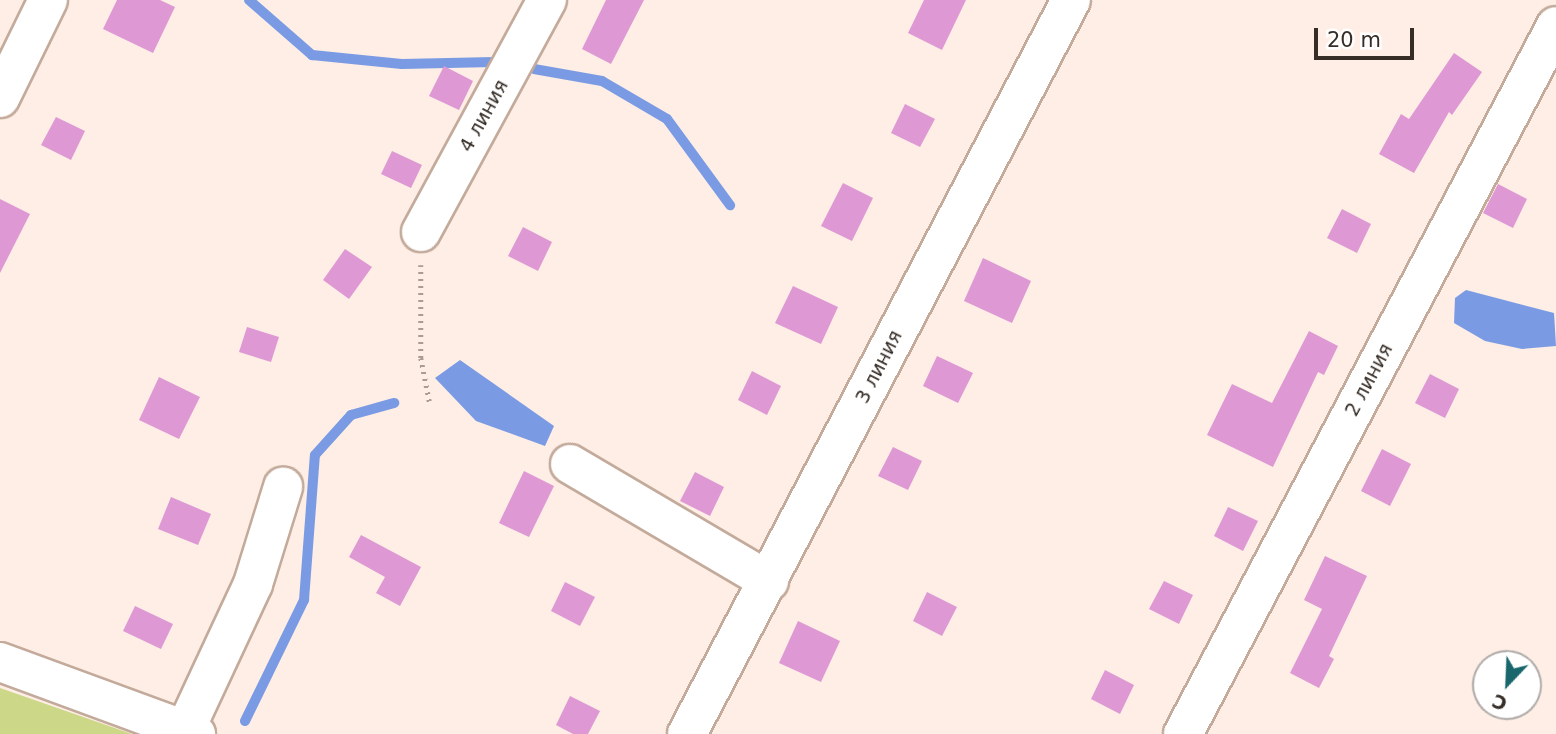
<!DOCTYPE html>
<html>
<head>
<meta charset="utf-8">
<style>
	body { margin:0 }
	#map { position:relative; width:1556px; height:734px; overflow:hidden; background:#feeee5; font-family:"DejaVu Sans",sans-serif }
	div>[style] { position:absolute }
	.green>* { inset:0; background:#cdd788 }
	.water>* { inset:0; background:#7a9be4 }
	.stream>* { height:10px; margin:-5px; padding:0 5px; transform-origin:5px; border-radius:5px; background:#7a9be4 }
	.building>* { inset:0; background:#de98d4 }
	.path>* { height:4.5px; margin-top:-2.25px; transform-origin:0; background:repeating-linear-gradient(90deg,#a99c95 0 2px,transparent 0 7px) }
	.roads { filter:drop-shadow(2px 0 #c3aa9b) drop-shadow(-2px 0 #c3aa9b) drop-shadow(0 2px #c3aa9b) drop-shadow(0 -2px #c3aa9b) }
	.minor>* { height:38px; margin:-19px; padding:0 19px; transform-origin:19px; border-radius:19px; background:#fff }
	span { translate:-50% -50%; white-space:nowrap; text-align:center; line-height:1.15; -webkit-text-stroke:6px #fff; paint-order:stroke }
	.street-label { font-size:19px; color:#362d27 }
	.north { position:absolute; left:1472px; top:650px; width:70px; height:70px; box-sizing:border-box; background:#fff; border:2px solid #afaba9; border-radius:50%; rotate:203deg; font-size:19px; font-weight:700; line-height:28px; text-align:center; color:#362d27 }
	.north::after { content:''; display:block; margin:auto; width:24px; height:32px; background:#19676d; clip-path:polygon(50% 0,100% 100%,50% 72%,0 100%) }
	.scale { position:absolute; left:1314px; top:28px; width:100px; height:32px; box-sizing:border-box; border:4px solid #362d27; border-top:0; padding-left:9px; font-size:21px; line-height:24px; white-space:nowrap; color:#362d27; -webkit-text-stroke:5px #fff; paint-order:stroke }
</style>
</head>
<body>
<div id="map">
	<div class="green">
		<div style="clip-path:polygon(0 688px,132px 734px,0 734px)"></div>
	</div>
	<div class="water">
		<div style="clip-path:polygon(1466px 290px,1554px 313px,1556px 346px,1522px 349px,1485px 341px,1454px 323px,1455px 298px)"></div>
		<div style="clip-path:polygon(460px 360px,554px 426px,545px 446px,476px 421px,435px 378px)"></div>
	</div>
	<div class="stream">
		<div style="left:249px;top:0;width:84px;rotate:41.1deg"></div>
		<div style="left:312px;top:55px;width:90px;rotate:5.7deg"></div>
		<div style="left:402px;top:64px;width:92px;rotate:-1.2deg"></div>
		<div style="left:534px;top:69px;width:69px;rotate:10deg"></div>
		<div style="left:602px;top:81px;width:75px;rotate:30.3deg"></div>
		<div style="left:667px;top:119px;width:107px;rotate:53.8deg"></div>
		<div style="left:245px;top:721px;width:135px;rotate:-64deg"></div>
		<div style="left:304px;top:600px;width:145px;rotate:-85.7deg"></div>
		<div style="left:315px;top:455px;width:54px;rotate:-48deg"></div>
		<div style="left:351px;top:415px;width:45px;rotate:-15.6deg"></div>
	</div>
	<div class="building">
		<div style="clip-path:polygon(117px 0,160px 0,175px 7px,153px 53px,103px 29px)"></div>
		<div style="clip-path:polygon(606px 0,644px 0,611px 64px,582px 49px)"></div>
		<div style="clip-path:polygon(924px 0,966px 0,942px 50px,908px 33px)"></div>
		<div style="clip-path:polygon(1454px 53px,1482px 72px,1452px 115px,1449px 112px,1414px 173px,1379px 154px,1401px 114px,1409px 119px)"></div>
		<div style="clip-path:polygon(444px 66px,473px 81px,459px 110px,429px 96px)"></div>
		<div style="clip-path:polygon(905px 104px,935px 119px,920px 147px,891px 133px)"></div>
		<div style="clip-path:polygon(56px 117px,85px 131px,71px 160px,41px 145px)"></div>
		<div style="clip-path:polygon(392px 151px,422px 165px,411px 188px,381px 174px)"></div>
		<div style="clip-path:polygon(843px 183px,873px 198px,852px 241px,821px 226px)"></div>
		<div style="clip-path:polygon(1498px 184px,1527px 199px,1513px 228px,1483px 213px)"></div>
		<div style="clip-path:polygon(0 199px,30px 214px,0 273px)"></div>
		<div style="clip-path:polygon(1342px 209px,1371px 224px,1357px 253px,1327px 238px)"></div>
		<div style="clip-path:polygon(523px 227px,552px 242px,538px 271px,508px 256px)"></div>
		<div style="clip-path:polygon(345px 249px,372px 267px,349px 299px,323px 280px)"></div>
		<div style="clip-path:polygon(983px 258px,1031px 281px,1012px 323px,964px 301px)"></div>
		<div style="clip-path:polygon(793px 286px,838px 307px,821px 344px,775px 323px)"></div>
		<div style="clip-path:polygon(247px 327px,279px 337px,271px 362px,239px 352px)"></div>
		<div style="clip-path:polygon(1309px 331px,1338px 346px,1324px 375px,1318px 372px,1273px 467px,1207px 435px,1232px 384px,1272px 403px)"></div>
		<div style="clip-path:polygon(937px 356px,973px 373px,958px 403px,923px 386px)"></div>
		<div style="clip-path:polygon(752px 371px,781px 386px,767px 415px,738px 400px)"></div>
		<div style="clip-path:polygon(1430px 374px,1459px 389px,1445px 418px,1415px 403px)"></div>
		<div style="clip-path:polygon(159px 377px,200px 397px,179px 439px,139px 420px)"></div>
		<div style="clip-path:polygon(893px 447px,922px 461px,908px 490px,878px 476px)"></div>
		<div style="clip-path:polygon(1382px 449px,1411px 464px,1390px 506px,1361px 491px)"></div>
		<div style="clip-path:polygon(524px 471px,554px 486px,529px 537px,499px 523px)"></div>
		<div style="clip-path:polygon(695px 472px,724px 487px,710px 516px,680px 501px)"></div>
		<div style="clip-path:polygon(171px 497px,211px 514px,198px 545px,158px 529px)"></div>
		<div style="clip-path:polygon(1228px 507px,1258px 521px,1243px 551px,1214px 536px)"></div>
		<div style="clip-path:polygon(361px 535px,421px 567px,400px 606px,376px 593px,385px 577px,349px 557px)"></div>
		<div style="clip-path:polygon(1325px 556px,1367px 576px,1329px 656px,1334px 659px,1319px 688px,1290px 673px,1322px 609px,1304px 600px)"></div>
		<div style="clip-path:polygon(1164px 581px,1193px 595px,1179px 624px,1149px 609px)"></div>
		<div style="clip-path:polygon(565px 582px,595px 597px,580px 626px,551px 611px)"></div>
		<div style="clip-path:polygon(927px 592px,957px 607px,942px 636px,913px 621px)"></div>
		<div style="clip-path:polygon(135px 606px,173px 624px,161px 649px,123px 631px)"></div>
		<div style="clip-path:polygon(798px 621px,840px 641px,821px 682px,779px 663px)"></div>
		<div style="clip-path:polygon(1105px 670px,1134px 685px,1120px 714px,1091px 699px)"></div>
		<div style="clip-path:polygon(570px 696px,600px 711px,588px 734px,573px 734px,556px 725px)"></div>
	</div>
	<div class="path">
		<div style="left:421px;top:265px;width:93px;rotate:90deg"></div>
		<div style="left:421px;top:358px;width:47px;rotate:78.9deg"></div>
	</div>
	<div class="roads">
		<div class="minor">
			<div style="left:0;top:98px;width:109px;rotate:-63.9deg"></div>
			<div style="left:421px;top:232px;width:264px;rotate:-61.5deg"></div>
			<div style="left:570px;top:464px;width:231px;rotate:30.5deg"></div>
			<div style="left:0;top:662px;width:209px;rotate:20.2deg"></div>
			<div style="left:185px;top:730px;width:161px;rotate:-65deg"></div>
			<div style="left:253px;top:584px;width:102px;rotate:-72.8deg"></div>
			<div style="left:687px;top:734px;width:828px;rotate:-62.38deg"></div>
			<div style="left:1183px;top:734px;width:800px;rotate:-62.22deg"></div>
		</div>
	</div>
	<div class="street-label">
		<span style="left:484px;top:116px;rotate:-61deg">4 линия</span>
		<span style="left:879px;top:367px;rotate:-63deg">3 линия</span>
		<span style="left:1369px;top:380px;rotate:-62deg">2 линия</span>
	</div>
	<div class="north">С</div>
	<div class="scale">20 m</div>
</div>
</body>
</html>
